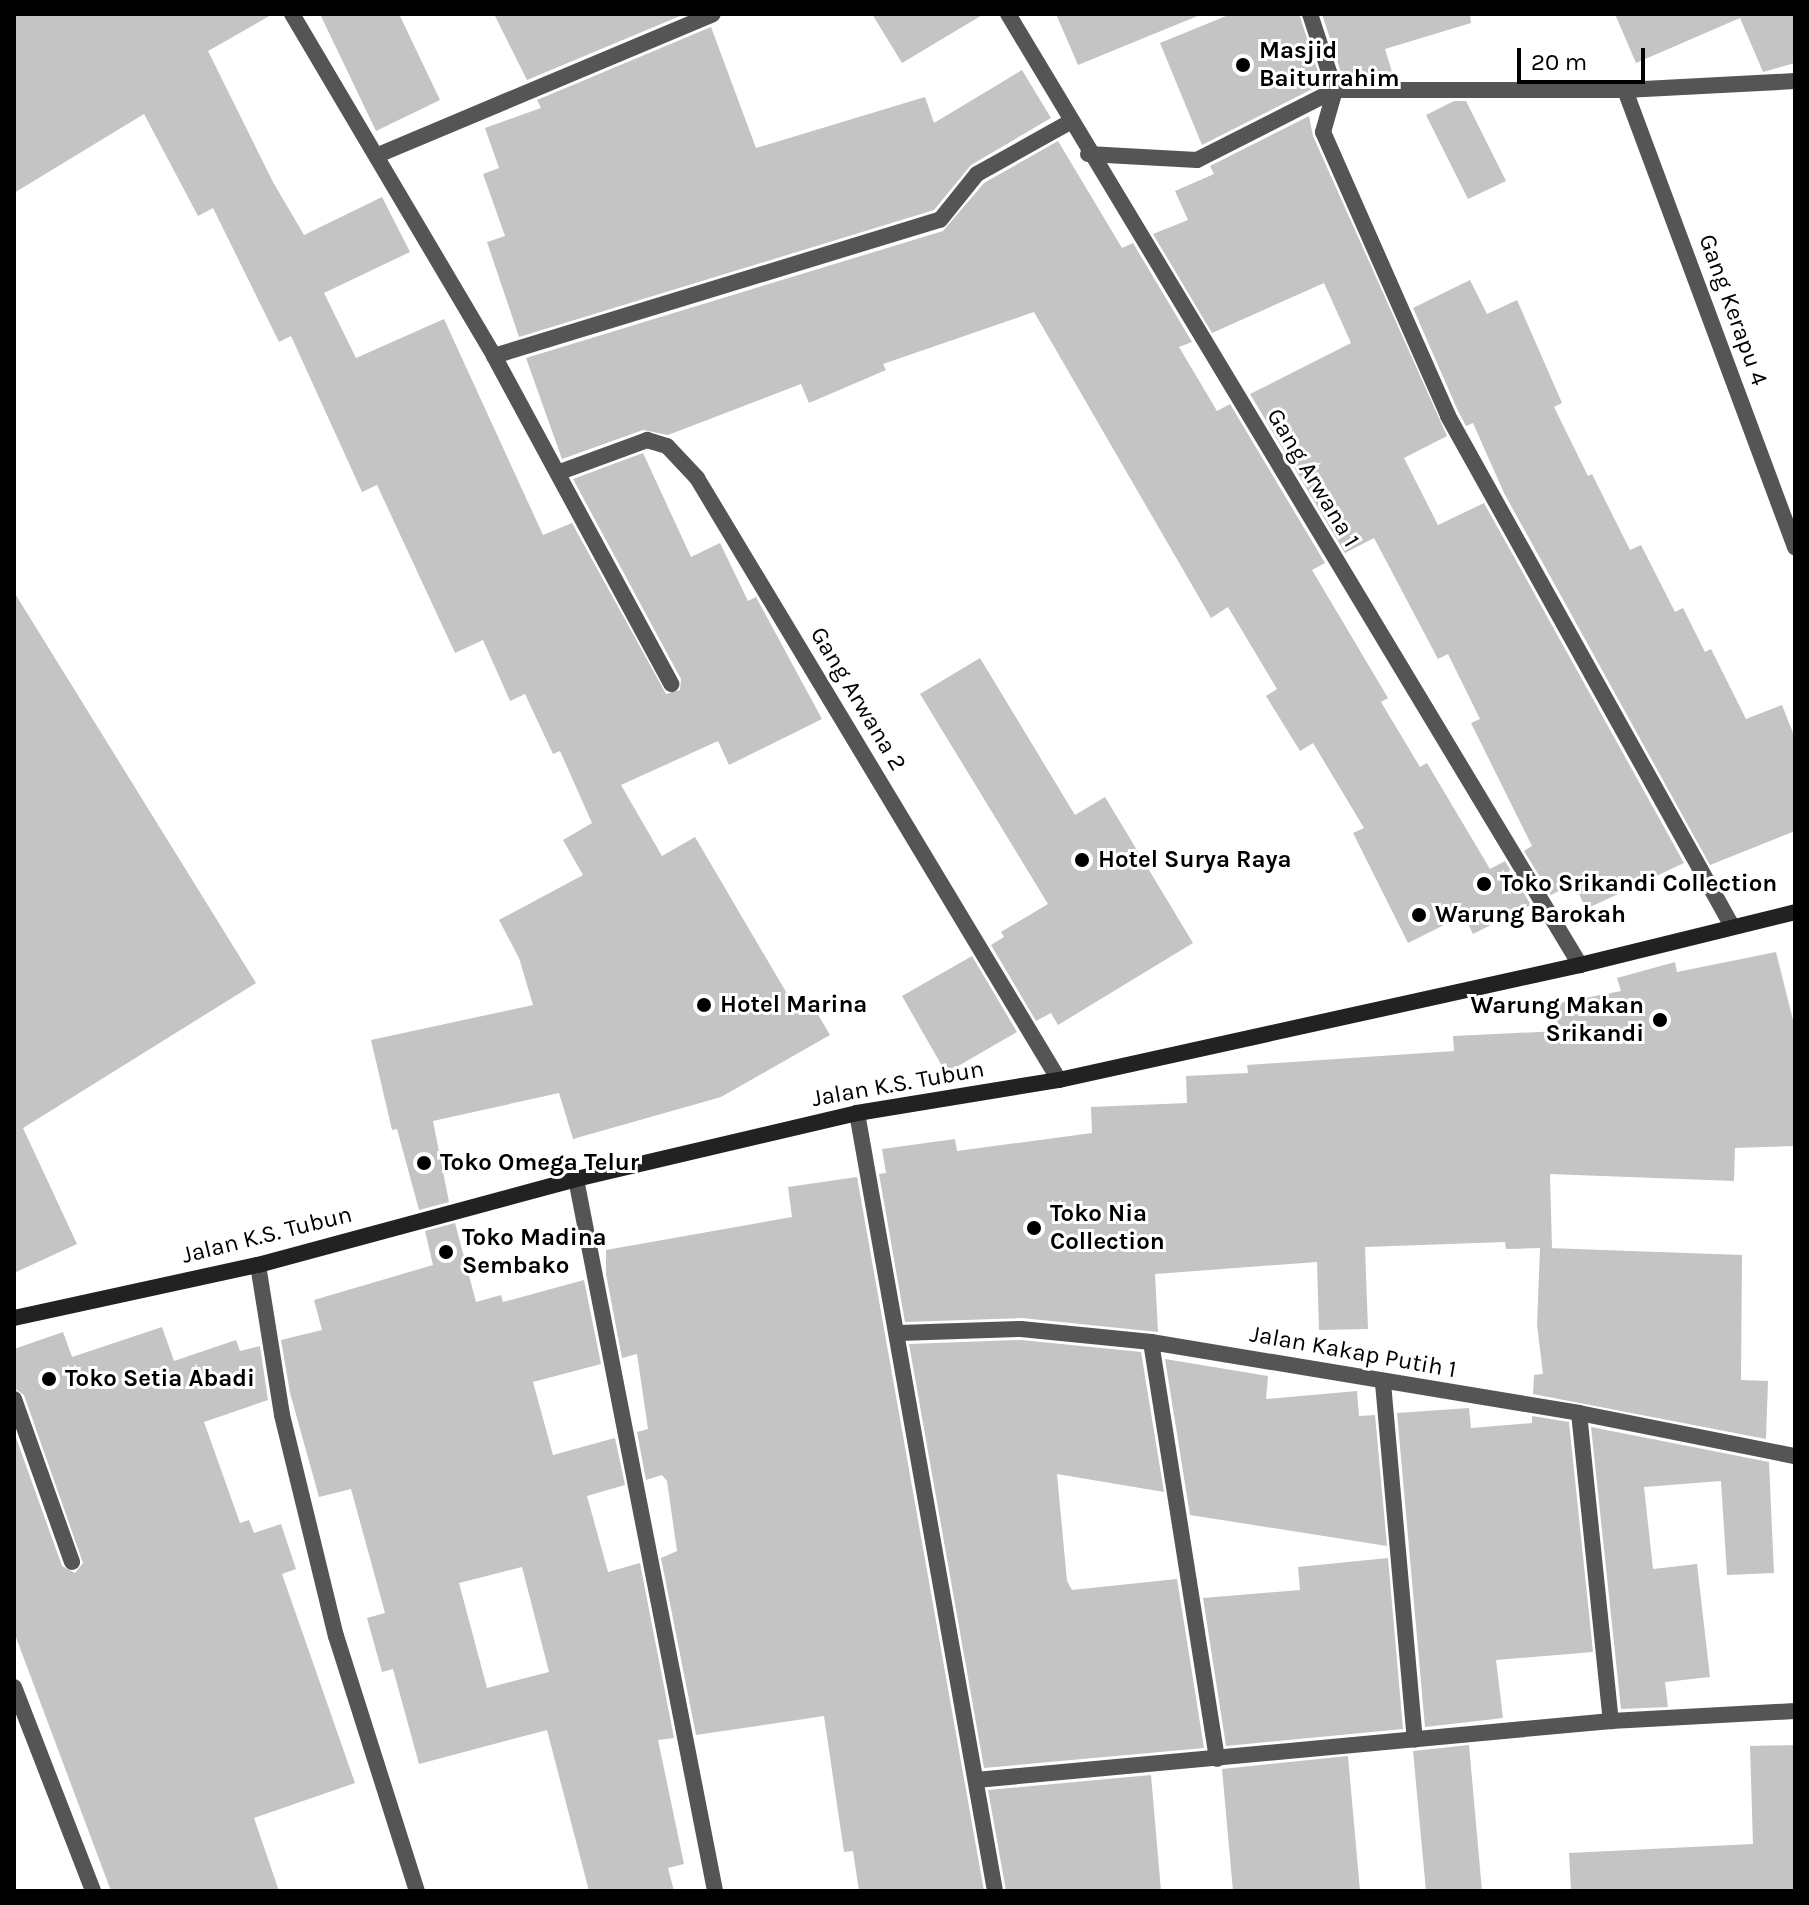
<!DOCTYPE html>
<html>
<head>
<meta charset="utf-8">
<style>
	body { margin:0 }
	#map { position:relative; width:1809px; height:1905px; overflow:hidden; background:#fff; font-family:Karla,sans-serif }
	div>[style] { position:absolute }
	.building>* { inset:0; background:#c4c4c4 }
	.street>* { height:16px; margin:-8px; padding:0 8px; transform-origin:8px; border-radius:8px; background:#555 }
	.secondary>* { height:16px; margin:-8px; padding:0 8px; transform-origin:8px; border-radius:8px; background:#222 }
	.dots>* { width:22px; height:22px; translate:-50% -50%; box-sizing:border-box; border:4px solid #fff; border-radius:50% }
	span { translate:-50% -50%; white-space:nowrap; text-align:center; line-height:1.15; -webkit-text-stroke:6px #fff; paint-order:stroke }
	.poi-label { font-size:24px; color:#000; font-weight:700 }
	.left { translate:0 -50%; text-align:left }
	.right { translate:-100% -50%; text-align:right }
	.street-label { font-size:24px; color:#000 }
	.frame { position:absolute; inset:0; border:16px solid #000; pointer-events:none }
	.scale { position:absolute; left:1517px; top:48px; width:128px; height:36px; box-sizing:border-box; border:4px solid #000; border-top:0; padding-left:10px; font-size:24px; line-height:28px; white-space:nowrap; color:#000; -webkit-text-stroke:6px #fff; paint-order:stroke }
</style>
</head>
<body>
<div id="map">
	<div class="building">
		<div style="clip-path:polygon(14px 14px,273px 14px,208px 51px,273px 182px,304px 235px,382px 197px,410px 252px,324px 293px,356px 358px,444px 319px,543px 535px,572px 523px,666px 694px,680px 690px,681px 679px,573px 479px,643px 453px,691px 557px,720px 543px,748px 601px,756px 597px,822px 719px,729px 765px,718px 741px,621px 785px,662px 856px,695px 837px,799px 1014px,813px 1006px,830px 1035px,721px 1097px,573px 1139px,559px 1093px,433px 1121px,449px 1202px,419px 1210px,397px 1129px,392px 1130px,371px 1040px,533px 1005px,519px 958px,499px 920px,583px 875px,563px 840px,592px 823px,560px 751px,553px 754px,525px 694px,510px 701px,483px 640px,455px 653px,377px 485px,362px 492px,291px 336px,279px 342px,213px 208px,198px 216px,144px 114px,14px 193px)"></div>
		<div style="clip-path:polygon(320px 14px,399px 14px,440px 100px,376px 131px)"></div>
		<div style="clip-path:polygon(494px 14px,685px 14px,527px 80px)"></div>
		<div style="clip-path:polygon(872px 14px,984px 14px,902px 63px)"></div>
		<div style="clip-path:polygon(1056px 14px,1200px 14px,1200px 15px,1078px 65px)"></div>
		<div style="clip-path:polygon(1231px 14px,1299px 14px,1322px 84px,1202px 145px,1160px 43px)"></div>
		<div style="clip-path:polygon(1322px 14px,1470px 14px,1471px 23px,1385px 49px,1392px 72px,1343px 79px)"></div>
		<div style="clip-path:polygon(1615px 14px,1795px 14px,1795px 63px,1763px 72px,1740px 18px,1636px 63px)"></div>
		<div style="clip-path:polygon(711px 27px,756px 148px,925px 97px,934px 123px,1022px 70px,1051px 118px,971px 165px,934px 210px,519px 337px,487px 242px,505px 236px,483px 174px,499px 168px,485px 128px,541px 108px,537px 100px)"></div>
		<div style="clip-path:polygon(1454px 101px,1466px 101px,1506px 181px,1468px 199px,1426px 115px)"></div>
		<div style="clip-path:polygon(1309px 116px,1313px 136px,1447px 436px,1404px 458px,1438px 525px,1484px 503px,1684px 863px,1586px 909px,1574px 883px,1551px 895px,1524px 851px,1532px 846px,1471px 723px,1480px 719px,1448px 654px,1438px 659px,1374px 538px,1345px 553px,1250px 394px,1351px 343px,1324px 283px,1212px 333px,1153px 234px,1188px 220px,1175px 191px,1214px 174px,1210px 166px)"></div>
		<div style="clip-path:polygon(1058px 141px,1122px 248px,1133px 243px,1192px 342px,1179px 347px,1217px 411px,1230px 404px,1325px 563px,1312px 570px,1388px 698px,1381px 702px,1420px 767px,1427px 763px,1490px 869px,1505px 861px,1531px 905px,1473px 934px,1464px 915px,1408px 943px,1353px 833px,1364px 828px,1313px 743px,1300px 751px,1266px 696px,1277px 689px,1228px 607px,1211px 618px,1034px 312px,883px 364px,886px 370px,809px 403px,801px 384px,668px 435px,643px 430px,562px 459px,526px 358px,943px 231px,984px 183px)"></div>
		<div style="clip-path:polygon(1470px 280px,1487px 314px,1517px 300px,1562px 403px,1554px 407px,1588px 476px,1592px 474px,1630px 550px,1641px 545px,1675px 612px,1683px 608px,1705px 652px,1711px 649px,1746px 719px,1782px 705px,1795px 738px,1795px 831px,1710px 865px,1504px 493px,1473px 423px,1466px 426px,1458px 411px,1413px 308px)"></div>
		<div style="clip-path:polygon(14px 592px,256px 983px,23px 1128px,77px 1244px,14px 1273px)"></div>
		<div style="clip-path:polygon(980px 658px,1075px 815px,1105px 797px,1193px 943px,1058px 1025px,1051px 1013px,1036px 1021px,991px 945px,1004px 937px,1001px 932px,1048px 904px,920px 694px)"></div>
		<div style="clip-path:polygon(1776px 952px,1795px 1028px,1795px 1146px,1735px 1148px,1734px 1181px,1550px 1174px,1552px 1248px,1548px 1248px,1742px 1255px,1741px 1380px,1768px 1381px,1766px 1439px,1533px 1394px,1534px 1375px,1543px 1374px,1537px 1325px,1540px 1248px,1506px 1249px,1505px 1242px,1365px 1247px,1368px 1329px,1319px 1330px,1317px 1262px,1155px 1274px,1158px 1332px,1022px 1318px,905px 1322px,879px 1174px,886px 1173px,882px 1149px,955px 1139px,957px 1151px,1092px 1133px,1091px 1107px,1187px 1103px,1186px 1076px,1248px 1073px,1247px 1065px,1454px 1051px,1453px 1036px,1559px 1031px,1554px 1004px,1621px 991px,1617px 978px,1675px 962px,1677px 972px)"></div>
		<div style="clip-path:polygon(972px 956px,1017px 1032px,946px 1073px,902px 996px)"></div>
		<div style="clip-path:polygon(857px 1177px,984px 1891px,859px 1891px,853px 1851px,844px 1852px,824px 1716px,696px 1735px,661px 1558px,677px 1551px,667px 1481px,662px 1475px,646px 1480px,637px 1432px,648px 1429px,637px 1354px,622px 1358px,606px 1274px,606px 1250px,792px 1217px,788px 1187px)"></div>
		<div style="clip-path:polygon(evenodd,455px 1223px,476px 1302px,501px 1295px,503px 1302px,584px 1280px,601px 1364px,533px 1382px,553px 1455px,615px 1438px,625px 1485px,587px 1496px,608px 1572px,640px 1563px,674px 1738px,658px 1740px,684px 1864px,668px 1868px,674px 1891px,589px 1891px,547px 1730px,419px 1764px,393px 1669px,382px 1672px,367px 1618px,385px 1613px,351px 1489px,319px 1497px,290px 1393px,281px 1340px,322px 1330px,314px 1300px,433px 1265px,425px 1231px,455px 1223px,522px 1567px,549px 1672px,487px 1688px,459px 1583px,522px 1567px)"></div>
		<div style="clip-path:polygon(162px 1327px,174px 1361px,236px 1340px,240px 1351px,260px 1346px,268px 1400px,204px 1422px,240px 1523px,249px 1520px,254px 1533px,281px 1524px,296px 1569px,282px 1574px,355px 1783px,254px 1818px,279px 1891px,111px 1891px,14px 1632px,14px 1432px,62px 1566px,75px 1573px,83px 1563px,24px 1395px,14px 1388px,14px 1349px,63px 1332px,72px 1357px)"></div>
		<div style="clip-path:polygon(1021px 1340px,1141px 1352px,1164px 1492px,1057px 1474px,1067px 1581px,1072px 1590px,1177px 1579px,1204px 1748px,984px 1768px,909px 1344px)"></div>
		<div style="clip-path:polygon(1165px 1359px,1268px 1376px,1266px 1399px,1357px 1391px,1359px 1416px,1375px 1415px,1387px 1546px,1190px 1515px)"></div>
		<div style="clip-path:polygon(1469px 1408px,1471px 1428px,1532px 1423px,1532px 1416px,1569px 1422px,1593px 1652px,1496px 1660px,1503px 1718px,1425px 1727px,1397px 1413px)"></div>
		<div style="clip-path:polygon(1591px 1427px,1769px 1462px,1774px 1573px,1727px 1575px,1721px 1481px,1644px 1487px,1653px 1569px,1697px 1564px,1710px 1677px,1665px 1682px,1668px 1707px,1621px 1709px)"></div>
		<div style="clip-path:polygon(1388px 1558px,1403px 1729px,1226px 1746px,1203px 1598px,1300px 1590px,1298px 1567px)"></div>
		<div style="clip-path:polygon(1469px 1745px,1482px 1891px,1426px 1891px,1413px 1751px)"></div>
		<div style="clip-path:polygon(1795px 1745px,1795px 1891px,1571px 1891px,1569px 1853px,1753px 1844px,1750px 1746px)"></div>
		<div style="clip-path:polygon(1348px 1756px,1360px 1891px,1233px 1891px,1222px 1769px)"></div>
		<div style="clip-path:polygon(1151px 1775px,1161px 1891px,1006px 1891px,988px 1790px)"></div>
	</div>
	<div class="street">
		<div style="left:292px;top:14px;width:397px;rotate:59.4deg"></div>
		<div style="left:494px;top:356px;width:373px;rotate:61.6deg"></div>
		<div style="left:1008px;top:14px;width:1110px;rotate:58.97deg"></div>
		<div style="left:1310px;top:14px;width:80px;rotate:71.8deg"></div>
		<div style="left:1335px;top:90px;width:44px;rotate:105.9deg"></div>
		<div style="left:1323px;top:132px;width:310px;rotate:66.2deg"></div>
		<div style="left:1448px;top:416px;width:584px;rotate:60.89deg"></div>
		<div style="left:1625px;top:90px;width:488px;rotate:69.6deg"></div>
		<div style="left:1088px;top:154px;width:109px;rotate:3.2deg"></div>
		<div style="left:1197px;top:160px;width:155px;rotate:-26.9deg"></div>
		<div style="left:1335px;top:90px;width:290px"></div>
		<div style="left:1625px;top:90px;width:170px;rotate:-3deg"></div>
		<div style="left:378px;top:155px;width:363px;rotate:-22.8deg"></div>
		<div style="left:494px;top:356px;width:466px;rotate:-17deg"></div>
		<div style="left:940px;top:220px;width:59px;rotate:-51.2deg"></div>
		<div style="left:977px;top:174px;width:107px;rotate:-29.2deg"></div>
		<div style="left:560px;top:472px;width:93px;rotate:-20.2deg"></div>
		<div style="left:647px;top:440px;width:21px;rotate:17deg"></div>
		<div style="left:667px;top:446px;width:44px;rotate:46.8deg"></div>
		<div style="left:697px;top:478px;width:702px;rotate:58.98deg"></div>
		<div style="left:857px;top:1113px;width:790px;rotate:79.94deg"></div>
		<div style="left:576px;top:1179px;width:725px;rotate:78.95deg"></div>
		<div style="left:258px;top:1265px;width:152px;rotate:80.9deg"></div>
		<div style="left:282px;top:1415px;width:228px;rotate:76.3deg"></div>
		<div style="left:336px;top:1636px;width:268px;rotate:72.4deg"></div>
		<div style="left:899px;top:1333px;width:122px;rotate:-1.9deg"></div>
		<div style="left:1021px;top:1329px;width:131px;rotate:5.7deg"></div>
		<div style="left:1151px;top:1342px;width:434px;rotate:9.4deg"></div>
		<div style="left:1579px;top:1413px;width:220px;rotate:11.3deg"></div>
		<div style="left:1151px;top:1342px;width:422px;rotate:81deg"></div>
		<div style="left:1383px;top:1383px;width:358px;rotate:84.9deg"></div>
		<div style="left:14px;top:1399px;width:173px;rotate:70.4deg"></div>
		<div style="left:1579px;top:1413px;width:310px;rotate:84.1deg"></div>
		<div style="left:14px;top:1687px;width:219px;rotate:68.8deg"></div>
		<div style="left:976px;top:1780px;width:638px;rotate:-5.31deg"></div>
		<div style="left:1611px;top:1721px;width:184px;rotate:-3.1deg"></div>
	</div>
	<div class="secondary">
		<div style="left:14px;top:1318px;width:250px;rotate:-12.3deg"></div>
		<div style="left:258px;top:1265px;width:329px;rotate:-15.1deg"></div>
		<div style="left:576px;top:1179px;width:289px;rotate:-13.2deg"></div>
		<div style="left:857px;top:1113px;width:205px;rotate:-9.3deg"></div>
		<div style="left:1059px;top:1080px;width:534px;rotate:-12.45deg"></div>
		<div style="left:1580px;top:965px;width:221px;rotate:-13.8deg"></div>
	</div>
	<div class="dots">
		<div style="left:1243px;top:65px;background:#000"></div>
		<div style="left:1082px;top:860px;background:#000"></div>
		<div style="left:1484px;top:884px;background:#000"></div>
		<div style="left:1419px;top:915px;background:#000"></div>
		<div style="left:704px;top:1005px;background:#000"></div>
		<div style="left:1660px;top:1020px;background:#000"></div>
		<div style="left:424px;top:1163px;background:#000"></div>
		<div style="left:1034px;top:1228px;background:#000"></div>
		<div style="left:446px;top:1252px;background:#000"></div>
		<div style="left:49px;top:1379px;background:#000"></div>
	</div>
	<div class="poi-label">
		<span class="left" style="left:1259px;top:65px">Masjid<br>Baiturrahim</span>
		<span class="left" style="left:1098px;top:860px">Hotel Surya Raya</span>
		<span class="left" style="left:1500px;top:884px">Toko Srikandi Collection</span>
		<span class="left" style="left:1435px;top:915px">Warung Barokah</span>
		<span class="left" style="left:720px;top:1005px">Hotel Marina</span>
		<span class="right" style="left:1644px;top:1020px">Warung Makan<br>Srikandi</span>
		<span class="left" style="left:440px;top:1163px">Toko Omega Telur</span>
		<span class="left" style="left:1050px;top:1228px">Toko Nia<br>Collection</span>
		<span class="left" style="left:462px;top:1252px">Toko Madina<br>Sembako</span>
		<span class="left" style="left:65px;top:1379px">Toko Setia Abadi</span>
	</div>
	<div class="street-label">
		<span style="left:1733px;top:310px;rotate:70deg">Gang Kerapu 4</span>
		<span style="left:1313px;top:478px;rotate:59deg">Gang Arwana 1</span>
		<span style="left:858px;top:699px;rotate:59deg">Gang Arwana 2</span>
		<span style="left:898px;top:1084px;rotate:-10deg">Jalan K.S. Tubun</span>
		<span style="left:267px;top:1235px;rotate:-14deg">Jalan K.S. Tubun</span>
		<span style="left:1353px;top:1352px;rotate:10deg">Jalan Kakap Putih 1</span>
	</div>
	<div class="frame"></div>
	<div class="scale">20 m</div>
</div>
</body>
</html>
